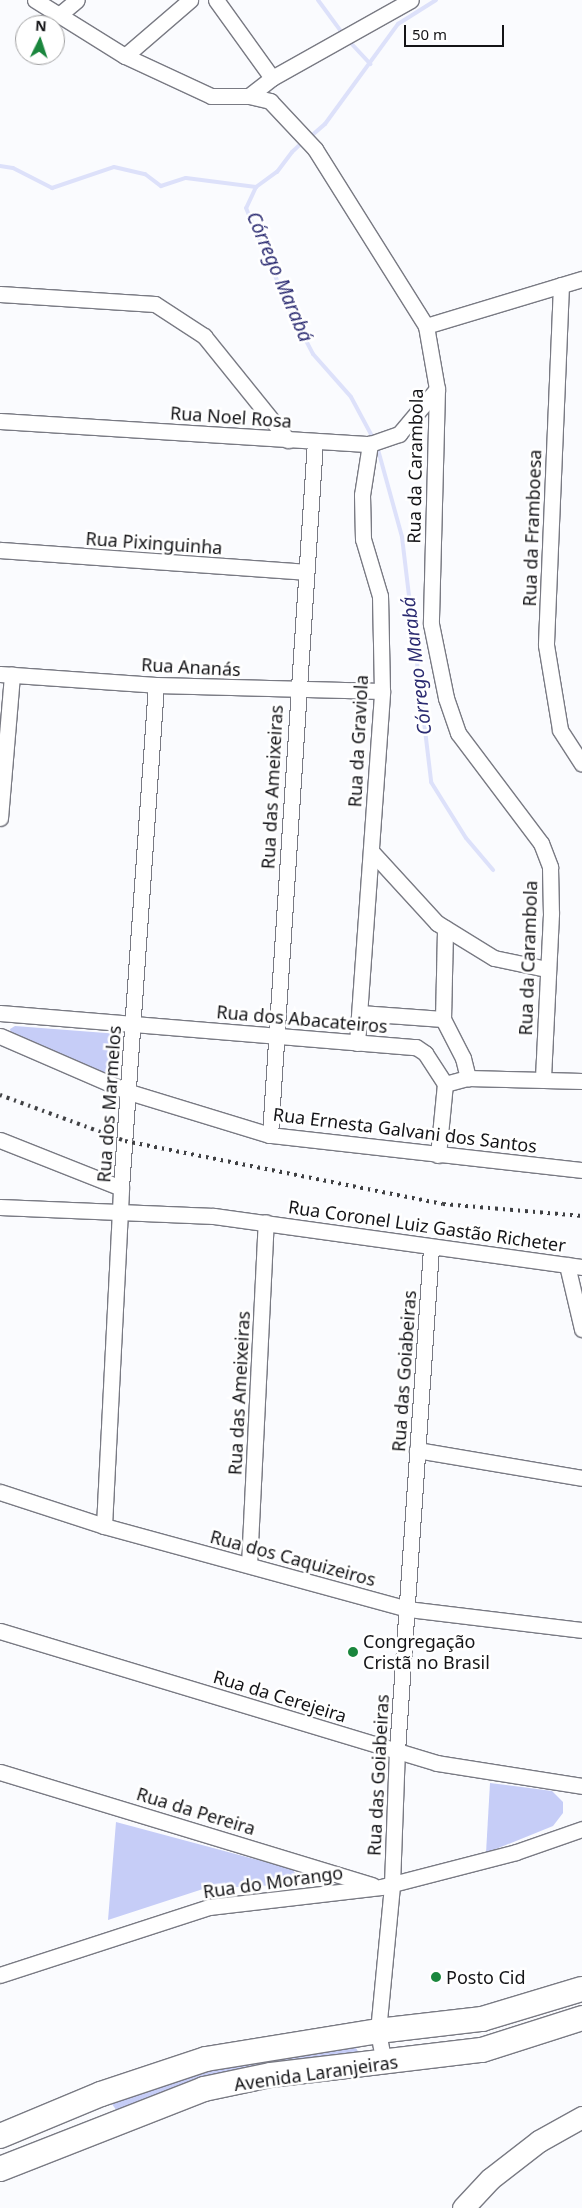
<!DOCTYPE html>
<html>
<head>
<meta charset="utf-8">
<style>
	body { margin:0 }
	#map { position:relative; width:582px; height:2208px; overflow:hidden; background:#fafbfe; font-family:"Noto Sans",sans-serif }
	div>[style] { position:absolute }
	.green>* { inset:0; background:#c6cdf7 }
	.stream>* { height:4px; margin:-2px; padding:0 2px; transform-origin:2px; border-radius:2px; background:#dde1fa }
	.roads { filter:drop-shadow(1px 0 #797a83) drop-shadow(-1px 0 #797a83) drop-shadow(0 1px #797a83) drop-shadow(0 -1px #797a83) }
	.minor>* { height:15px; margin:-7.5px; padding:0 7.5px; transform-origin:7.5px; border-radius:7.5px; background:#fff }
	.secondary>* { height:21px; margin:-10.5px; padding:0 10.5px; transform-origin:10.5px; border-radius:10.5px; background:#fff }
	.primary>* { height:24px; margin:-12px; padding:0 12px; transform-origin:12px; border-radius:12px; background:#fff }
	.rail>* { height:4px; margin-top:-2px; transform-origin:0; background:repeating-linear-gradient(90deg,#3f4043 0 2.5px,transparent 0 7.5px) }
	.dots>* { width:14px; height:14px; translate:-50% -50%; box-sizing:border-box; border:2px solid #fff; border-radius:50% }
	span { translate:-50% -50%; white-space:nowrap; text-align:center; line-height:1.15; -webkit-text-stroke:5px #fff; paint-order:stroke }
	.street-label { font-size:18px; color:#141417 }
	.poi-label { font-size:18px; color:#141417 }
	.left { translate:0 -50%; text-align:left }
	.water-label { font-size:19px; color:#2b2b71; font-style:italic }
	.north { position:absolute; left:15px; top:15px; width:50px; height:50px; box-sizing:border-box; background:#fff; border:1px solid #a1a1a2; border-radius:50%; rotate:4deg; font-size:14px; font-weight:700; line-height:20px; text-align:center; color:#141417 }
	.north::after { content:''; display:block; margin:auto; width:18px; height:22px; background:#1a863d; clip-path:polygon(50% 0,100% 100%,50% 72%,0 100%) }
	.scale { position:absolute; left:404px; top:25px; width:100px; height:22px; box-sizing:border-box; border:2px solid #141417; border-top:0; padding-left:6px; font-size:15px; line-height:18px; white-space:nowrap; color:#141417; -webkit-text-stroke:4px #fff; paint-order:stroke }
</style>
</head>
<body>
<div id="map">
	<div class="green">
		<div style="clip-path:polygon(15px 1026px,119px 1034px,117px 1078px,11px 1034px,10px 1029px)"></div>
		<div style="clip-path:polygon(490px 1783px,552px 1791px,563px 1802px,563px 1813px,553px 1826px,486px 1853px)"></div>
		<div style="clip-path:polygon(116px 1822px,292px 1869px,296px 1874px,293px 1884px,203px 1889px,108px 1920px)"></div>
		<div style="clip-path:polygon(356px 2048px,362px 2058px,119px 2114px,112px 2104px,193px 2074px,286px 2054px)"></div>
	</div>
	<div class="stream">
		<div style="left:318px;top:0;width:42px;rotate:53.7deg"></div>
		<div style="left:348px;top:40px;width:33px;rotate:47deg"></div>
		<div style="left:310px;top:137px;width:20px;rotate:-41deg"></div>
		<div style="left:325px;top:124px;width:124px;rotate:-53.9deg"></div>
		<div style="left:398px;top:24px;width:45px;rotate:-32.3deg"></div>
		<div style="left:0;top:166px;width:13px;rotate:9deg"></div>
		<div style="left:13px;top:168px;width:44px;rotate:27.1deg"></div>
		<div style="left:52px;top:188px;width:65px;rotate:-18.7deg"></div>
		<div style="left:114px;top:167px;width:32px;rotate:13deg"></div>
		<div style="left:145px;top:174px;width:20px;rotate:37deg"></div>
		<div style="left:161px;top:186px;width:26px;rotate:-18deg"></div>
		<div style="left:186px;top:178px;width:71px;rotate:7.3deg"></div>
		<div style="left:256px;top:187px;width:26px;rotate:-36deg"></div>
		<div style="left:277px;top:172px;width:25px;rotate:-53deg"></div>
		<div style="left:292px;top:152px;width:16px;rotate:-43deg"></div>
		<div style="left:256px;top:187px;width:23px;rotate:115deg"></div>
		<div style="left:246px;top:208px;width:107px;rotate:66.8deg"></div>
		<div style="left:288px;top:306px;width:54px;rotate:62.5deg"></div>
		<div style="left:313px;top:354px;width:57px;rotate:48.5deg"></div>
		<div style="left:351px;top:397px;width:47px;rotate:61.8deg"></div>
		<div style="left:377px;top:446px;width:94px;rotate:74.6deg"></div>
		<div style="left:402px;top:537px;width:247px;rotate:83.2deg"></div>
		<div style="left:431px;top:782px;width:66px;rotate:58deg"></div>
		<div style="left:466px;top:838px;width:42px;rotate:49.8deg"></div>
	</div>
	<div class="roads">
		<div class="minor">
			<div style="left:35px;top:0;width:106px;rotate:31.9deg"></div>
			<div style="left:125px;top:56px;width:95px;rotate:24.9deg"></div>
			<div style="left:211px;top:96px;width:38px"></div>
			<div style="left:249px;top:96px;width:22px;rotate:13deg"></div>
			<div style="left:270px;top:101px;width:66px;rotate:46.8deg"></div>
			<div style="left:315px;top:149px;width:209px;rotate:57.9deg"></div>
			<div style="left:426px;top:326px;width:64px;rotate:80.1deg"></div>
			<div style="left:437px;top:389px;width:235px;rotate:91.5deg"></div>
			<div style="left:431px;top:624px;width:76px;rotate:78.5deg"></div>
			<div style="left:446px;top:698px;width:37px;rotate:71deg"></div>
			<div style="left:458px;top:733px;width:138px;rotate:53deg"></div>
			<div style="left:541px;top:843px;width:26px;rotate:69deg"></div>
			<div style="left:550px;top:867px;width:47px;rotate:88.8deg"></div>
			<div style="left:551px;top:914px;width:166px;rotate:92.8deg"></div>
			<div style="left:216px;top:0;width:96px;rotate:54.3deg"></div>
			<div style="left:59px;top:15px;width:23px;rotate:-40deg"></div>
			<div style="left:125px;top:56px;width:86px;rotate:-40.7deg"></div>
			<div style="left:249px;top:96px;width:29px;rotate:-38deg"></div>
			<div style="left:272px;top:78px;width:159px;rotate:-29.3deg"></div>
			<div style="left:561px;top:285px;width:360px;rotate:92.4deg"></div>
			<div style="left:546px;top:645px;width:86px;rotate:80.6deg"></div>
			<div style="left:560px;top:730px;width:40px;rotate:57.1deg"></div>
			<div style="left:0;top:294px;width:155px;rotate:3.7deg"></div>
			<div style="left:155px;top:304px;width:59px;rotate:33.1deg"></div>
			<div style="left:204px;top:336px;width:134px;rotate:51.1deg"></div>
			<div style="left:426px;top:326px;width:163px;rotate:-16.8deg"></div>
			<div style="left:0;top:421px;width:371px;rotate:3.6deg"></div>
			<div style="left:370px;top:444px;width:31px;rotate:-19deg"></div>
			<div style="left:399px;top:434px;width:59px;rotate:-49.8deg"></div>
			<div style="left:0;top:550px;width:305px;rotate:4.1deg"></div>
			<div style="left:0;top:674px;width:156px;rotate:4deg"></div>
			<div style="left:156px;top:685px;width:226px;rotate:1.5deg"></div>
			<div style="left:0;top:818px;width:144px;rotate:-85.2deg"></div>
			<div style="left:371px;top:851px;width:98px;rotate:47.5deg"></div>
			<div style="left:437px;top:923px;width:67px;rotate:31.6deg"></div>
			<div style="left:494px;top:958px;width:53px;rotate:11.9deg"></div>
			<div style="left:0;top:1013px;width:417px;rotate:4.7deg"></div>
			<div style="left:416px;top:1047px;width:11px;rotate:34deg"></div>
			<div style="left:425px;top:1053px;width:37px;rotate:57deg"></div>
			<div style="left:445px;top:1084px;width:24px;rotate:-15deg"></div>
			<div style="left:468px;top:1078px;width:114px;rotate:1.5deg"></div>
			<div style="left:360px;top:1013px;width:83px;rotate:4.1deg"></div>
			<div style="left:443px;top:1019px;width:44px;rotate:62.9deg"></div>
			<div style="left:463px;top:1058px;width:21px;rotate:76deg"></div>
			<div style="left:443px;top:1019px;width:91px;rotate:-88.7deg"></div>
			<div style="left:0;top:1036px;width:141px;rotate:23.5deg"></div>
			<div style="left:129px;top:1092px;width:147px;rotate:17deg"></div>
			<div style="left:270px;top:1135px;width:314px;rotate:6.4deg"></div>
			<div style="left:357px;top:1043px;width:353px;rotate:-85.9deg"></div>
			<div style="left:382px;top:691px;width:95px;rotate:-91.2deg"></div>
			<div style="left:380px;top:596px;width:59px;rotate:-106.6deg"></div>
			<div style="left:363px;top:539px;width:44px;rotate:-91.3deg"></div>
			<div style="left:362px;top:495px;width:52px;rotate:-81.1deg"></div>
			<div style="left:270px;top:1135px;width:695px;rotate:-86.29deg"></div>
			<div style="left:0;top:1140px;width:130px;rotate:21.6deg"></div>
			<div style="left:438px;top:1155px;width:71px;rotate:-84.4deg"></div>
			<div style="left:0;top:1207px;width:214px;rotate:2.4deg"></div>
			<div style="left:214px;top:1216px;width:372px;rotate:7.9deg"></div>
			<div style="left:567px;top:1265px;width:66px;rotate:76.8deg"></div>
			<div style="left:417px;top:1450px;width:167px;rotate:9.6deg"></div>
			<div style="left:0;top:1492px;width:109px;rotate:18.1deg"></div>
			<div style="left:104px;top:1526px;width:315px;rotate:15.3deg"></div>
			<div style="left:408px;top:1609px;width:175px;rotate:6.9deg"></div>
			<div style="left:104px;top:1526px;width:338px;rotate:-87.1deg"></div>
			<div style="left:121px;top:1188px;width:504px;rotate:-86.02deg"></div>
			<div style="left:249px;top:1565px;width:343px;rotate:-87.2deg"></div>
			<div style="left:0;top:1631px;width:457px;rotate:16.8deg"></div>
			<div style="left:437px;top:1763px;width:147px;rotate:9deg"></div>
			<div style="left:0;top:1772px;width:389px;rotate:16.9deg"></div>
			<div style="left:0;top:1975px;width:220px;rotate:-18deg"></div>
			<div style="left:209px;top:1907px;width:173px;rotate:-6.6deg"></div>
			<div style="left:381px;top:1887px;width:139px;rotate:-14.5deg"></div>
			<div style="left:516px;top:1852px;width:70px;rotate:-19.2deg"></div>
			<div style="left:384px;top:2063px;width:33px;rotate:-101deg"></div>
			<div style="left:378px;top:2031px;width:147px;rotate:-84.5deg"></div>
			<div style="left:392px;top:1885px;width:134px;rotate:-87.9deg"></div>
			<div style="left:397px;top:1751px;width:503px;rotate:-86.13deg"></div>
		</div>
		<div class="secondary">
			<div style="left:463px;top:2208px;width:40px;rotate:-47deg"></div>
			<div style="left:490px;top:2179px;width:62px;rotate:-37.8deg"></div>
			<div style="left:539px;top:2141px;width:49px;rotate:-29.2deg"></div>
		</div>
		<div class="primary">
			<div style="left:0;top:2136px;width:109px;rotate:-22.6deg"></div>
			<div style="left:101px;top:2094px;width:111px;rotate:-18.4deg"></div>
			<div style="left:206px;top:2059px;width:174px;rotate:-9.2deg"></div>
			<div style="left:378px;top:2031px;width:105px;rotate:-6.6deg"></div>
			<div style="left:482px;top:2019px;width:104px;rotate:-16.7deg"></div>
			<div style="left:0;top:2169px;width:219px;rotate:-21.4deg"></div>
			<div style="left:204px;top:2089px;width:68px;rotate:-11.8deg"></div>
			<div style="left:271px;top:2075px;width:212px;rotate:-6.8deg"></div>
			<div style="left:482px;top:2050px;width:105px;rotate:-17.7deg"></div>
		</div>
	</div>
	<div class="rail">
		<div style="left:0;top:1095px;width:133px;rotate:20.2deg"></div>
		<div style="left:125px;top:1141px;width:324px;rotate:11.2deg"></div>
		<div style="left:443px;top:1204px;width:140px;rotate:4.9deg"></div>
	</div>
	<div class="dots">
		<div style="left:353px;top:1652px;background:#1a863d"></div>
		<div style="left:436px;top:1977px;background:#1a863d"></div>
	</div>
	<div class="street-label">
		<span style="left:231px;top:417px;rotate:4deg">Rua Noel Rosa</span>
		<span style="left:415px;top:466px;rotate:-89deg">Rua da Carambola</span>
		<span style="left:532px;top:528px;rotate:-88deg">Rua da Framboesa</span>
		<span style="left:154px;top:543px;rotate:4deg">Rua Pixinguinha</span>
		<span style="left:191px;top:667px;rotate:3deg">Rua Ananás</span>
		<span style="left:358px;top:741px;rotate:-87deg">Rua da Graviola</span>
		<span style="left:272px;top:787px;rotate:-87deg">Rua das Ameixeiras</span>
		<span style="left:528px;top:958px;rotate:-88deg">Rua da Carambola</span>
		<span style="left:302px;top:1019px;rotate:5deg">Rua dos Abacateiros</span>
		<span style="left:109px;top:1104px;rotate:-86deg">Rua dos Marmelos</span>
		<span style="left:405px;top:1130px;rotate:7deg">Rua Ernesta Galvani dos Santos</span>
		<span style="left:427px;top:1226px;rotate:8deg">Rua Coronel Luiz Gastão Richeter</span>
		<span style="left:404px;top:1371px;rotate:-86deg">Rua das Goiabeiras</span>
		<span style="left:239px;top:1393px;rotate:-87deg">Rua das Ameixeiras</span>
		<span style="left:293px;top:1558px;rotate:15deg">Rua dos Caquizeiros</span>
		<span style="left:280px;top:1696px;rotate:17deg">Rua da Cerejeira</span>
		<span style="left:378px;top:1775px;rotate:-87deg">Rua das Goiabeiras</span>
		<span style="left:196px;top:1811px;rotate:17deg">Rua da Pereira</span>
		<span style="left:273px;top:1882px;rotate:-8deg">Rua do Morango</span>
		<span style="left:316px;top:2073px;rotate:-8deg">Avenida Laranjeiras</span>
	</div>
	<div class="poi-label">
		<span class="left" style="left:363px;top:1652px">Congregação<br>Cristã no Brasil</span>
		<span class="left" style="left:446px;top:1977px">Posto Cid</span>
	</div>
	<div class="water-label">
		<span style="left:279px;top:277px;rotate:67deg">Córrego Marabá</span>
		<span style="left:417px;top:666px;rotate:-97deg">Córrego Marabá</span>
	</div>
	<div class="north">N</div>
	<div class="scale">50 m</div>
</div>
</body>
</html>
